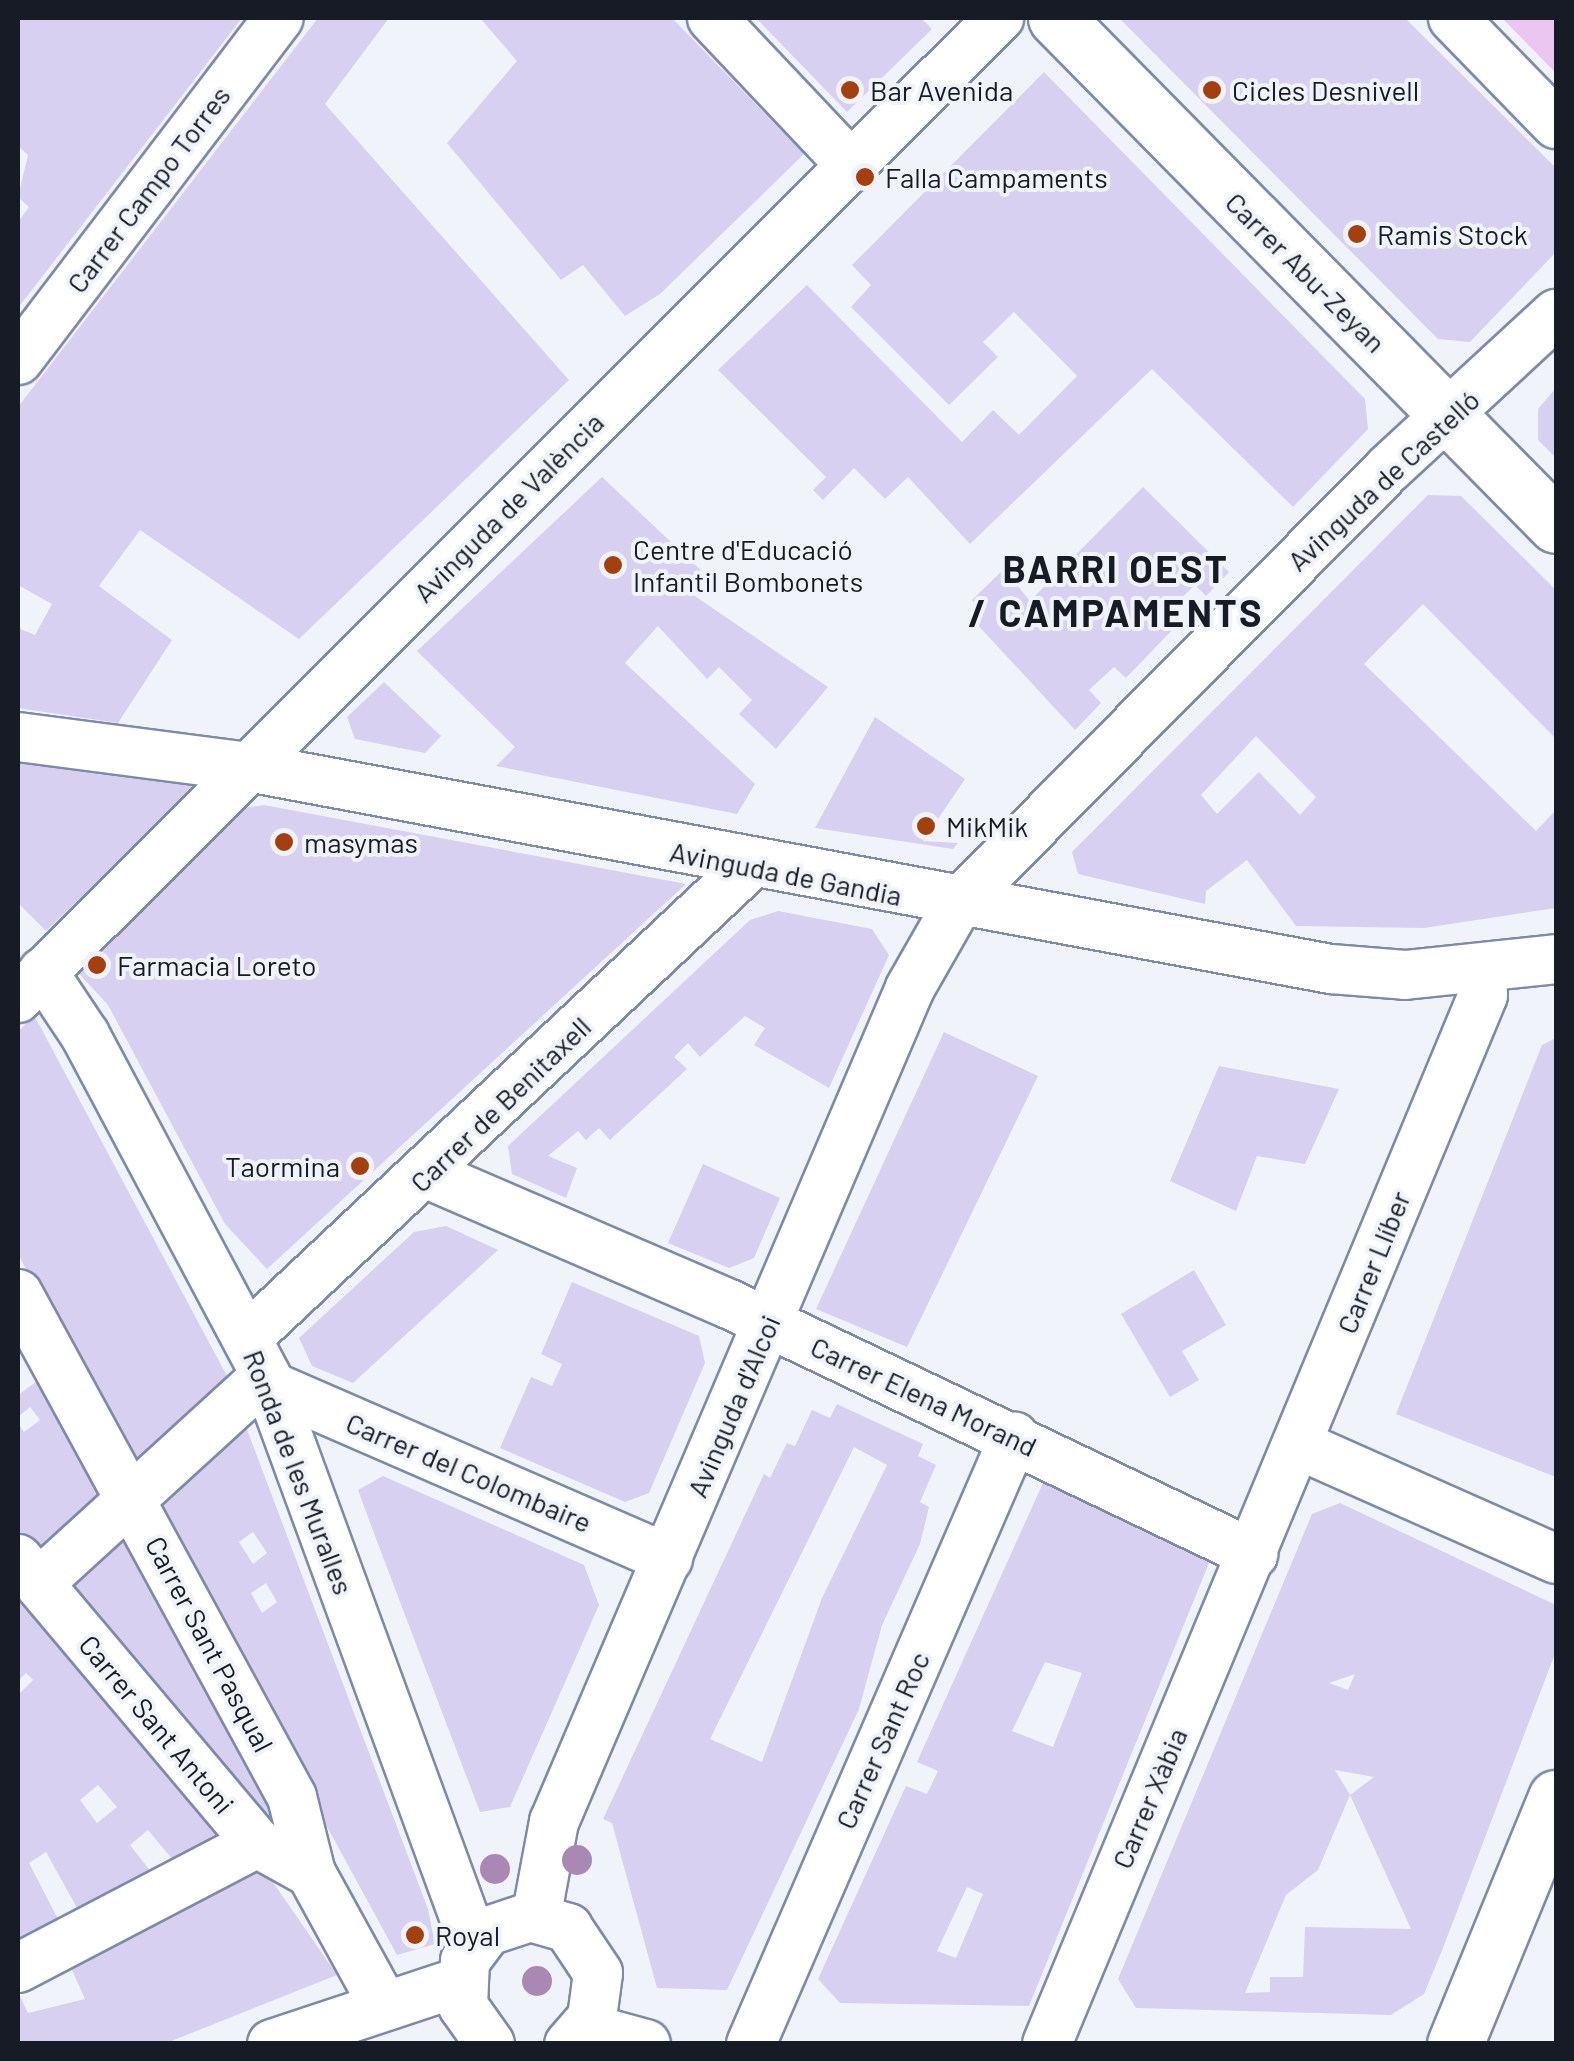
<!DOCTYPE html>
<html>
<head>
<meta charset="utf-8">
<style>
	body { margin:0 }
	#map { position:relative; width:1574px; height:2061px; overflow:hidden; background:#f1f3fa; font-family:Barlow,sans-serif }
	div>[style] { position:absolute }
	.green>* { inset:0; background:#ebc6f0 }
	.building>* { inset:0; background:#d7d0f1 }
	.roads { filter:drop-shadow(2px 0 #7f8aa7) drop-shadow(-2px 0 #7f8aa7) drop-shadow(0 2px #7f8aa7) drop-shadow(0 -2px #7f8aa7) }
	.minor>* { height:48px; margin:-24px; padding:0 24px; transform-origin:24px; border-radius:24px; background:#fff }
	.major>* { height:55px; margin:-27.5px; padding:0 27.5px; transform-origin:27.5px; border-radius:27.5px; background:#fff }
	.trees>* { width:30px; height:30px; margin:-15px; border-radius:50%; background:#aa88b4 }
	.dots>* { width:28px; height:28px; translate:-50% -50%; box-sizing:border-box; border:5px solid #f1f3fa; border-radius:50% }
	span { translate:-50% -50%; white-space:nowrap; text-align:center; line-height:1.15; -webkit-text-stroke:8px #f1f3fa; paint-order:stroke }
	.poi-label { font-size:28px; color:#161b26 }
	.left { translate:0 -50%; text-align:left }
	.right { translate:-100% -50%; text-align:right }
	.street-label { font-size:28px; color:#161b26 }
	.district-label { font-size:38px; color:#161b26; font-weight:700; letter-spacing:2.5px }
	.frame { position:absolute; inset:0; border:20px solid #161b26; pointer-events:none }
</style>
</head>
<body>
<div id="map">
	<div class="green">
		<div style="clip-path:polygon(1502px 18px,1556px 18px,1556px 73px)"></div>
	</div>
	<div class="building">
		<div style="clip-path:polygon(18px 18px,242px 18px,18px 308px,18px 222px,29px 207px,18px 197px,28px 155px,18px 146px)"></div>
		<div style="clip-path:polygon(318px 18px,389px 18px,325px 104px,569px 380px,299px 639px,140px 530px,99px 586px,172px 640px,118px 723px,18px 708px,18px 628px,35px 635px,52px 604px,18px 585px,18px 407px)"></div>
		<div style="clip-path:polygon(480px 18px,672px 18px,804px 154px,660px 294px,625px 316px,583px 265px,561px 280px,447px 143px,517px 61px)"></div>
		<div style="clip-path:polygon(756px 18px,921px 18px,932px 29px,847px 112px)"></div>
		<div style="clip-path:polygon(1119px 18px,1405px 18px,1556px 168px,1556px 252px,1470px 342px,1438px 339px)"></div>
		<div style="clip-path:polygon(1044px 72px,1365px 399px,1368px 429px,1293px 507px,1152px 369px,970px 544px,908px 477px,885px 499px,854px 468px,823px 500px,813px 490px,826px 477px,718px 370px,807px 285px,962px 442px,993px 410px,1019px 435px,1077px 376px,1014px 312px,983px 342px,998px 357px,949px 405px,851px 307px,871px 285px,852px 265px)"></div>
		<div style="clip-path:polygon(1556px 388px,1556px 458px,1538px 440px,1538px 409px)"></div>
		<div style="clip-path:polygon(602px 477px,707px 576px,689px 592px,828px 687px,776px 749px,739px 714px,752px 700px,719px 667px,707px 679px,658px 626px,625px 663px,755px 784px,737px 814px,496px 766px,515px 747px,417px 651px)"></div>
		<div style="clip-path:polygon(1143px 487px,1229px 572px,1206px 596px,1195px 585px,1168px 611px,1179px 623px,1126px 678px,1114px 667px,1089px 690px,1101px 703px,1075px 730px,973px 620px,980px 610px,972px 600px,1004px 569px,1030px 601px)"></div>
		<div style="clip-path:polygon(evenodd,1428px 495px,1461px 496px,1556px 590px,1556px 739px,1423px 604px,1364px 664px,1536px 831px,1556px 810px,1556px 908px,1424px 928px,1296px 926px,1247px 860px,1206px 891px,1205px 904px,1078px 874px,1072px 852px,1428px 495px,1256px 736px,1316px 797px,1300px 815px,1259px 772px,1217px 814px,1201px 795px,1256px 736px)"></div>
		<div style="clip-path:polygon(384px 682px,441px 736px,425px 753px,355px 739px,347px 717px)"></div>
		<div style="clip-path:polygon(875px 717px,965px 779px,923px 841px,958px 843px,953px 849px,815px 828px)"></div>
		<div style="clip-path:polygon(18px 762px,195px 781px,196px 787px,46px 931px,18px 903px)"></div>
		<div style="clip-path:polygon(264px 805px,686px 884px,267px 1269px,225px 1224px,108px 1005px,73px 967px,237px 809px)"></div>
		<div style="clip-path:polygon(778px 911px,872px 929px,889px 955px,829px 1088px,754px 1045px,765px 1028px,745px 1016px,700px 1057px,688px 1043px,674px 1057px,687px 1069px,610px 1140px,599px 1128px,586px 1140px,578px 1131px,548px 1156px,577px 1168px,566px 1198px,512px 1174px,508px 1146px,750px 920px)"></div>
		<div style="clip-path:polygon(34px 1015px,235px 1391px,138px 1480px,18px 1254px,18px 1032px)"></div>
		<div style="clip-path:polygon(944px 1032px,1038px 1076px,907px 1347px,816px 1309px)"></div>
		<div style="clip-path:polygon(1556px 1038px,1556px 1477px,1396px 1414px,1542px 1045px)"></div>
		<div style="clip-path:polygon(1219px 1066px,1339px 1089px,1305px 1164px,1257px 1156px,1236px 1211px,1170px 1181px)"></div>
		<div style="clip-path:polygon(703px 1164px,780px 1198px,754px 1258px,729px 1268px,668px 1243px)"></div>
		<div style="clip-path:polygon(446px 1226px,498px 1250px,353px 1383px,312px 1366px,299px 1338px,414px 1232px)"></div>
		<div style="clip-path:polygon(1194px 1270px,1226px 1325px,1182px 1351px,1199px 1380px,1170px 1397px,1121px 1314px)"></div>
		<div style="clip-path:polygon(572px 1282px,699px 1336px,705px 1363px,649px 1493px,625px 1502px,500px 1448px,531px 1377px,552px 1386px,562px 1364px,541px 1354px)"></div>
		<div style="clip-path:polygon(50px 1372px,119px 1497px,41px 1567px,18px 1538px,18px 1423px,24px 1432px,40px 1420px,30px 1407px,18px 1417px,18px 1395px)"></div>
		<div style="clip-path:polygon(evenodd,837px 1404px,923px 1444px,918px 1456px,936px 1465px,920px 1502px,929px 1507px,920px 1544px,882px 1625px,859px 1709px,727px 1990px,657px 1988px,612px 1823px,603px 1819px,764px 1474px,770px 1478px,787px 1443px,795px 1446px,812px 1410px,830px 1418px,837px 1404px,854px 1447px,887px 1465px,822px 1598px,762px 1762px,710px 1739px,854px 1447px)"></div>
		<div style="clip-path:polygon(evenodd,240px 1411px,428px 1909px,435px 1944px,397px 1955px,148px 1498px,240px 1411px,253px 1532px,267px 1553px,253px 1564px,239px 1542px,253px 1532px,240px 1411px,266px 1583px,277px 1602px,262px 1613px,251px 1593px,266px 1583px)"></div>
		<div style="clip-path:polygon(383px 1476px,584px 1565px,599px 1605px,510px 1807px,480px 1812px,378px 1544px,358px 1490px)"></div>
		<div style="clip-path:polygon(evenodd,1043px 1483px,1211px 1558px,1029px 2006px,840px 2003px,818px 1979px,906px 1786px,927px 1794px,938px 1771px,917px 1762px,1043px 1483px,1045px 1662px,1082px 1673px,1053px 1747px,1012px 1731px,1045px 1662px,1043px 1483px,967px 1887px,983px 1894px,956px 1958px,937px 1951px,967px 1887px)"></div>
		<div style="clip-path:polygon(evenodd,1340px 1503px,1556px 1605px,1556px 1651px,1443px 1948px,1424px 1994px,1391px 2015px,1136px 2008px,1118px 1979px,1312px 1514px,1340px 1503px,1355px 1674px,1348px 1690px,1329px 1683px,1355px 1674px,1340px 1503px,1335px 1770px,1374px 1777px,1350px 1795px,1411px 1929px,1305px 1927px,1303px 1977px,1270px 1977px,1270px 1992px,1245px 1993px,1286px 1895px,1318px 1870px,1350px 1795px,1335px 1770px)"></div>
		<div style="clip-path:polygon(128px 1516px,285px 1805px,260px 1825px,55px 1583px)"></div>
		<div style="clip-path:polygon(evenodd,18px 1585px,237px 1836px,178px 1866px,148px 1830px,130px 1845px,155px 1877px,81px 1915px,46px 1852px,29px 1863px,61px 1925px,18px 1948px,18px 1695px,33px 1680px,26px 1673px,18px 1681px,18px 1585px,98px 1785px,117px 1807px,97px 1823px,80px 1800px,98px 1785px)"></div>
		<div style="clip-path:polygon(257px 1859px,337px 1975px,164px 2044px,18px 2044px,18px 1992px,28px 2013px,85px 1999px,67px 1959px)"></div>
	</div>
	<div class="roads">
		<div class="minor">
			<div style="left:712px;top:18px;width:205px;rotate:46.6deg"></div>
			<div style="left:1453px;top:18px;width:148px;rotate:45.8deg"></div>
			<div style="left:18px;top:360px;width:430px;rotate:-52.7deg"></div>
			<div style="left:18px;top:737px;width:232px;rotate:7.4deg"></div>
			<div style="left:248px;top:767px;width:1102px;rotate:10.57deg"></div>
			<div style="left:1331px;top:969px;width:74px;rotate:4.6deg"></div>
			<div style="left:1405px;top:975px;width:152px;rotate:-6deg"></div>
			<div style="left:43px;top:972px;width:76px;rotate:56.3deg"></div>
			<div style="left:85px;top:1035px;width:386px;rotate:62deg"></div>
			<div style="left:266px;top:1376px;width:605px;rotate:69.89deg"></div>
			<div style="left:18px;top:998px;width:1387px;rotate:-44.97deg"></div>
			<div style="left:427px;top:1174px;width:329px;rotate:23.3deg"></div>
			<div style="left:729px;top:1304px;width:581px;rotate:25.51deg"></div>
			<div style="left:18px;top:1294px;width:573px;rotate:61.42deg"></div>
			<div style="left:292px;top:1797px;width:78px;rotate:76deg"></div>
			<div style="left:311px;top:1873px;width:147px;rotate:61.2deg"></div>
			<div style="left:247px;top:1338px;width:688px;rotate:-43.23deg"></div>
			<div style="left:271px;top:1386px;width:433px;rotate:23.5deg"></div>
			<div style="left:1299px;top:1445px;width:281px;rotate:23.9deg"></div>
			<div style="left:18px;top:1559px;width:371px;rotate:49.9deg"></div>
			<div style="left:257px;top:1843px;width:62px;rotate:29.1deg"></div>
			<div style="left:39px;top:1583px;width:307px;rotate:-42.4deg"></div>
			<div style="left:536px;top:1918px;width:98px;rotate:-79.4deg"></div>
			<div style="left:554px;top:1822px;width:907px;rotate:-66.88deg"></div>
			<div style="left:910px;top:988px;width:97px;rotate:-60.3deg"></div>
			<div style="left:958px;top:904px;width:612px;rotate:-45.33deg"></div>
			<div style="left:1388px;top:469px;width:229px;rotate:-42.7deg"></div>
			<div style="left:18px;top:1968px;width:270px;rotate:-27.6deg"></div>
			<div style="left:587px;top:2028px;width:61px;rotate:15.2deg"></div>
			<div style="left:272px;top:2044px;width:198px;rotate:-18.3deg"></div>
			<div style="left:490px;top:2044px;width:47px;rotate:-125.4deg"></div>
			<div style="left:463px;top:2006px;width:45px;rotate:-87.5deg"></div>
			<div style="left:465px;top:1961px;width:38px;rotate:-53deg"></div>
			<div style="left:488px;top:1931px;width:44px;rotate:-18.4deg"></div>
			<div style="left:530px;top:1917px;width:40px;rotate:16deg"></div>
			<div style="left:568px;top:1928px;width:54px;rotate:56.3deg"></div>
			<div style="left:598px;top:1973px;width:45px;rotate:97.6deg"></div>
			<div style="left:592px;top:2018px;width:35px;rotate:131deg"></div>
			<div style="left:751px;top:2044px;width:662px;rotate:-66.57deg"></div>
			<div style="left:1047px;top:2044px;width:1136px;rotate:-67.43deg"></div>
			<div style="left:1483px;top:995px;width:26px;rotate:-94deg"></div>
		</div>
		<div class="major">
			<div style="left:1056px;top:18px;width:712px;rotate:45.4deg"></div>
			<div style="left:1455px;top:2044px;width:266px;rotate:-67.7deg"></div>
		</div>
	</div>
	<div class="trees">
		<div style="left:577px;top:1860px"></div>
		<div style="left:495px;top:1869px"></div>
		<div style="left:537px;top:1981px"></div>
	</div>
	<div class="dots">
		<div style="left:850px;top:90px;background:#a43f0e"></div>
		<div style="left:1212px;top:90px;background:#a43f0e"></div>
		<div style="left:865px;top:177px;background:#a43f0e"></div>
		<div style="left:1357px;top:234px;background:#a43f0e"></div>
		<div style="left:613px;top:565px;background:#a43f0e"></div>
		<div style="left:926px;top:826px;background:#a43f0e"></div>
		<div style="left:284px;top:842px;background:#a43f0e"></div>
		<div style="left:97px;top:965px;background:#a43f0e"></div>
		<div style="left:360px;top:1166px;background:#a43f0e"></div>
		<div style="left:415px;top:1935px;background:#a43f0e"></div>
	</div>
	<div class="poi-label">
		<span class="left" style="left:870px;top:90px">Bar Avenida</span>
		<span class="left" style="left:1232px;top:90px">Cicles Desnivell</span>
		<span class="left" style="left:885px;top:177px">Falla Campaments</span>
		<span class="left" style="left:1377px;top:234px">Ramis Stock</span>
		<span class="left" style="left:633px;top:565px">Centre d'Educació<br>Infantil Bombonets</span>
		<span class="left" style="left:946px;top:826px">MikMik</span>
		<span class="left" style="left:304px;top:842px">masymas</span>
		<span class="left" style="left:117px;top:965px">Farmacia Loreto</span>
		<span class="right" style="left:340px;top:1166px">Taormina</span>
		<span class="left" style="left:435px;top:1935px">Royal</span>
	</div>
	<div class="street-label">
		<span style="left:148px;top:189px;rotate:-53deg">Carrer Campo Torres</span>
		<span style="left:1306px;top:272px;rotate:45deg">Carrer Abu-Zeyan</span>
		<span style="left:1383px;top:480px;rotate:-43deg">Avinguda de Castelló</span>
		<span style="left:508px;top:507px;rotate:-45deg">Avinguda de València</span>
		<span style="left:786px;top:873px;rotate:11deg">Avinguda de Gandia</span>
		<span style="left:500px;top:1104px;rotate:-44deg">Carrer de Benitaxell</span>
		<span style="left:1373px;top:1262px;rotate:-68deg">Carrer Llíber</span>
		<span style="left:924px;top:1396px;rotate:25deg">Carrer Elena Morand</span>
		<span style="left:733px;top:1406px;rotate:-67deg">Avinguda d'Alcoi</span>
		<span style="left:299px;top:1472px;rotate:69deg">Ronda de les Muralles</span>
		<span style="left:469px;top:1472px;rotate:23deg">Carrer del Colombaire</span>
		<span style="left:210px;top:1644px;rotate:62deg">Carrer Sant Pasqual</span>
		<span style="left:157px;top:1724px;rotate:50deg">Carrer Sant Antoni</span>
		<span style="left:882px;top:1740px;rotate:-66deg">Carrer Sant Roc</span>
		<span style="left:1149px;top:1798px;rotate:-67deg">Carrer Xàbia</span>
	</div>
	<div class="district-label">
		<span style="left:1116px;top:591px">BARRI OEST<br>/ CAMPAMENTS</span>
	</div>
	<div class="frame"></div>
</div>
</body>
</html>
